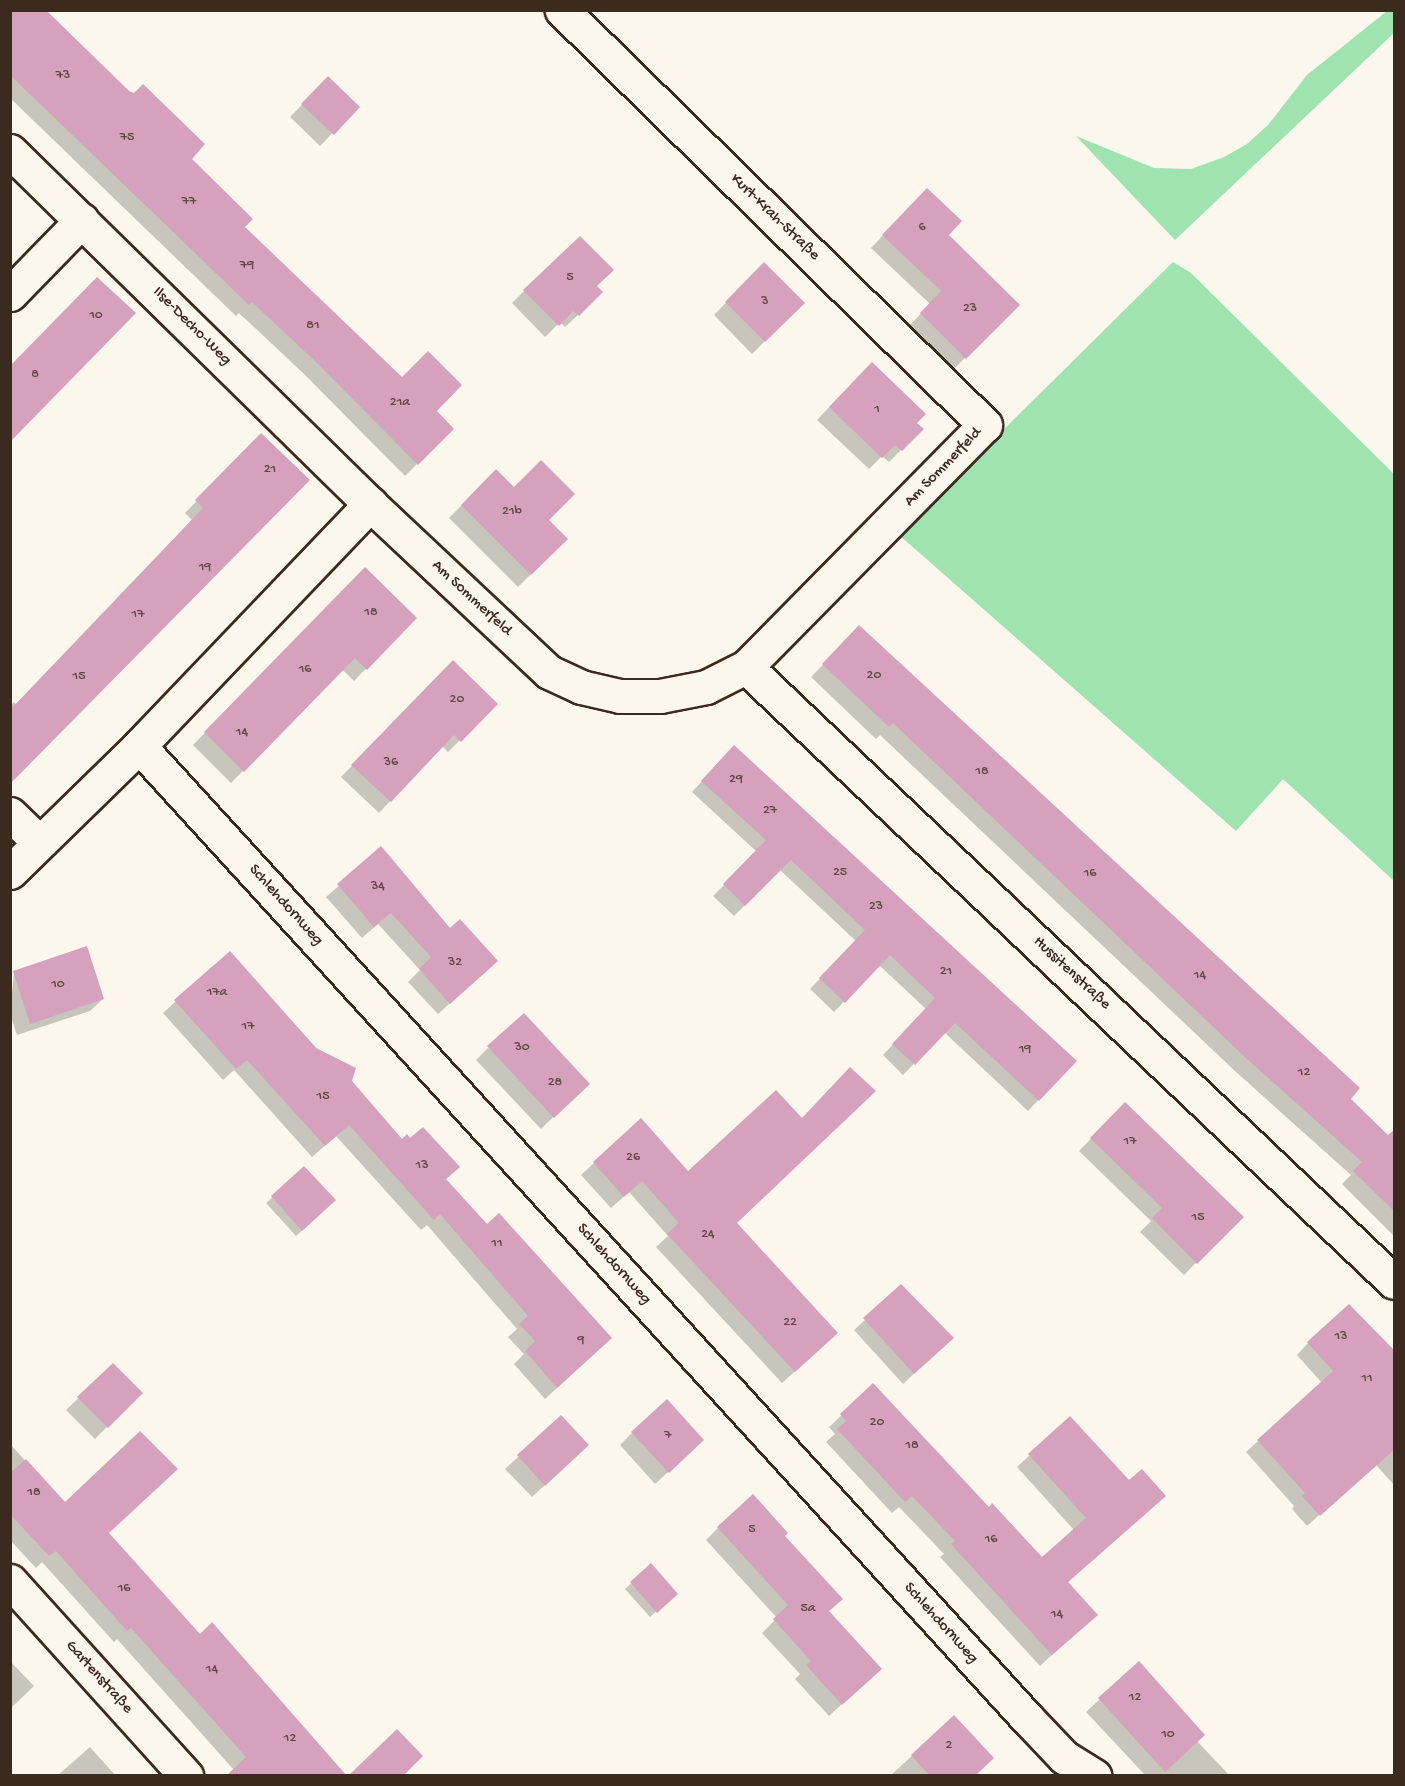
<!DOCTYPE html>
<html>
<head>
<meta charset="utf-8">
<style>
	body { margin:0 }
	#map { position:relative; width:1405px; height:1786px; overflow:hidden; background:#fbf7ec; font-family:"Gochi Hand",sans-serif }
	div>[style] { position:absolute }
	.green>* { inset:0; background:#9ee3b0 }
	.shadow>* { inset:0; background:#0003 }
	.building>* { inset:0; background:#d5a1bc }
	.roads { filter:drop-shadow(2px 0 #3b2a1e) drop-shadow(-2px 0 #3b2a1e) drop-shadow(0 2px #3b2a1e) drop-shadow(0 -2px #3b2a1e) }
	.minor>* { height:33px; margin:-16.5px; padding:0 16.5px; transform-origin:16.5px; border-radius:16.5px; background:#fbf7ec }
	span { translate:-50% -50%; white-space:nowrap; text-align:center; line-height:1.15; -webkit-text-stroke:4.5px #fbf7ec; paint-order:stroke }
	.number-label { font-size:14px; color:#624846 }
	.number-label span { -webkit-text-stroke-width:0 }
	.street-label { font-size:16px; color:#3b2a1e }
	.frame { position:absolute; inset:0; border:12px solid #3b2a1e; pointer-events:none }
</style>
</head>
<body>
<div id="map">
	<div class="green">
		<div style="clip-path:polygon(1387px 11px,1394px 11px,1394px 33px,1175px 240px,1076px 136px,1154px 168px,1191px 169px,1224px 157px,1247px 144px,1268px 125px,1307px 75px)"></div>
		<div style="clip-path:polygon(1173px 262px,1191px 273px,1394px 474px,1394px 881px,1283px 779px,1236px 831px,898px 534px)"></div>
	</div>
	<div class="shadow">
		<div style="clip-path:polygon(10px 10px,189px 159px,243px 227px,452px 429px,405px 476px,304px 374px,239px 313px,236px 316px,10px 98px)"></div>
		<div style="clip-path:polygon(328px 78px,358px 107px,320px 146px,290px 117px)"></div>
		<div style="clip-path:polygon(914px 202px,1017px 305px,953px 370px,909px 326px,930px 304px,871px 248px)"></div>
		<div style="clip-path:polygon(764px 264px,803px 303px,752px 354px,714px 315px)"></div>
		<div style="clip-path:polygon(595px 287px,601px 292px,578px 315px,565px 327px,560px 322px,545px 337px,512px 303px,524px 291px)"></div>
		<div style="clip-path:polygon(859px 376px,915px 423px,901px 450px,889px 462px,882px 456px,869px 469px,817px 420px)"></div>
		<div style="clip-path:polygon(261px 435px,307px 480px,10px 782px,10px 706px,14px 702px,17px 705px,192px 520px,185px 513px)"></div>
		<div style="clip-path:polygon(496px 471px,566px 539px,518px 587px,449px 518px)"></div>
		<div style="clip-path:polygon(365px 569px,415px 618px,354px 681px,342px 669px,231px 783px,193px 745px)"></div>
		<div style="clip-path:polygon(847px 640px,1394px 1144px,1394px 1236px,1342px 1184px,1351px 1175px,1235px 1071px,880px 735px,876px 739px,811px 677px)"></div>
		<div style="clip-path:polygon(453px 662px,496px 704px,448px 752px,442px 746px,379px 813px,341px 777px)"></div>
		<div style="clip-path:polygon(723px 758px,1075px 1061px,1028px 1111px,944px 1032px,903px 1075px,883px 1055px,926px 1009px,879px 965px,834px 1012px,810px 989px,856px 941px,780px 870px,734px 916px,713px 896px,757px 852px,692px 792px)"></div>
		<div style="clip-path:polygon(381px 849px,484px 973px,438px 1014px,408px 982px,420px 970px,378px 924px,362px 938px,326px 897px)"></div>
		<div style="clip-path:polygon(229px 953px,402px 1141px,445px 1180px,598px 1350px,545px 1399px,514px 1364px,524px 1354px,508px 1337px,517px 1329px,427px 1225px,421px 1230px,336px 1136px,312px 1157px,234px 1070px,223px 1080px,163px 1013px)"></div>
		<div style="clip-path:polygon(14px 972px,103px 999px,90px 1011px,17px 1035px,10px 1014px)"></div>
		<div style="clip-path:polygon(488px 1048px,575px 1096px,541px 1129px,476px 1060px)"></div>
		<div style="clip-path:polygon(1125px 1104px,1241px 1217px,1184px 1275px,1140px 1232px,1151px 1221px,1079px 1151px)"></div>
		<div style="clip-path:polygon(641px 1120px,687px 1173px,801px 1120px,735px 1223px,824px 1345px,782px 1383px,656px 1247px,668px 1236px,629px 1192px,611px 1208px,581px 1175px)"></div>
		<div style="clip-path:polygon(304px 1168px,329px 1206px,296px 1236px,266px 1203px)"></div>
		<div style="clip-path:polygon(865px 1320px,941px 1348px,903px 1384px,854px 1330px)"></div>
		<div style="clip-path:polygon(1308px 1343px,1394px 1355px,1394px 1485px,1376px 1465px,1307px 1526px,1292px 1509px,1294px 1506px,1246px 1452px,1322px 1383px,1297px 1355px)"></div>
		<div style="clip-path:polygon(113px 1365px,140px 1393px,95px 1439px,66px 1410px)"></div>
		<div style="clip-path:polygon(873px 1386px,989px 1509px,1042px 1559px,1074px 1530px,1017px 1467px,1070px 1418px,1152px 1508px,1067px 1583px,1083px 1627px,1040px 1666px,940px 1557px,944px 1554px,899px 1507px,892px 1513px,826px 1442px,835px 1434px,829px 1427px)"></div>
		<div style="clip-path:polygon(561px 1417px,575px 1457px,532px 1497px,505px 1469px)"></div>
		<div style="clip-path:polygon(632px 1433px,690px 1452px,655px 1484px,620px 1445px)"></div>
		<div style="clip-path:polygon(10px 1444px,65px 1504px,107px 1533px,199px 1636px,345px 1776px,234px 1770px,117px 1639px,114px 1642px,42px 1562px,36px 1568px,10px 1540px)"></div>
		<div style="clip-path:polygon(718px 1528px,783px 1536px,828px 1612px,867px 1681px,829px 1716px,795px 1679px,800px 1674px,762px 1633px,777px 1618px,706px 1540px)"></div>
		<div style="clip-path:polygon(651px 1566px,670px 1599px,650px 1617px,625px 1589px)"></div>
		<div style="clip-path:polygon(10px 1661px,34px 1686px,10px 1709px)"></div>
		<div style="clip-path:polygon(1139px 1663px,1197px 1741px,1230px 1776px,1146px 1776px,1086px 1712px)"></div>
		<div style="clip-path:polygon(954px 1717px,974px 1776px,890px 1776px)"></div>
		<div style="clip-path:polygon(90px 1747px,116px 1776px,57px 1776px)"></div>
	</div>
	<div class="building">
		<div style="clip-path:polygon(10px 10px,46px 10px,129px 91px,134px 93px,143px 84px,205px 144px,192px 159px,253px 219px,245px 227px,402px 377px,428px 351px,462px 385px,437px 411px,454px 429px,418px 465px,316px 362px,252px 302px,249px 305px,10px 75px)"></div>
		<div style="clip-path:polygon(328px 76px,360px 107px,334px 135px,301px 104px)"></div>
		<div style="clip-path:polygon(927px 188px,962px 221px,949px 235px,1020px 305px,966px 359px,920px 313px,941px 291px,882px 235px)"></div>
		<div style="clip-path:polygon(580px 236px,614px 270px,597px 286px,603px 292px,579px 316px,573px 311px,559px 326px,523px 290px)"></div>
		<div style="clip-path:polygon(764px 262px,805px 303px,765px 342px,725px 302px)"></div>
		<div style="clip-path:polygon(97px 277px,136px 313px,10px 442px,10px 366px)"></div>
		<div style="clip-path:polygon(872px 362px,926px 414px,917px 423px,924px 429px,902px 451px,895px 445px,882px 458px,829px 407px)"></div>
		<div style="clip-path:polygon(261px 433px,310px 480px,10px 784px,10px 710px,203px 508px,195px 500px)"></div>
		<div style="clip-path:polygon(541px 460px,575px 494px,549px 520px,568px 539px,531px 575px,461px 505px,496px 469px,514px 487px)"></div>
		<div style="clip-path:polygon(365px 567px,417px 618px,367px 670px,355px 658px,244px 772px,204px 732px)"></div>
		<div style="clip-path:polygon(859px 625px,1360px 1088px,1351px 1099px,1388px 1135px,1395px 1129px,1395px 1212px,1353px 1171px,1362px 1162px,1247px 1059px,893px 723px,889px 727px,822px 664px)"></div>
		<div style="clip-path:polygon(453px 660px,498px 704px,461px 742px,454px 735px,391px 802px,351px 765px)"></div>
		<div style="clip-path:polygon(734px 745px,1077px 1061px,1039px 1101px,955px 1023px,915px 1065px,892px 1044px,935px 998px,890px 955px,845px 1003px,819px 978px,865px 930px,791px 860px,745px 906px,723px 884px,766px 840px,701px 781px)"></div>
		<div style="clip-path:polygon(381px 846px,450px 928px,460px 919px,498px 961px,450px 1004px,419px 969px,431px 957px,391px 913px,374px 927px,337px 884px)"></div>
		<div style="clip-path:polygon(87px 946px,104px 999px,30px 1024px,13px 971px)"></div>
		<div style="clip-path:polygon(230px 951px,316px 1048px,356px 1068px,352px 1081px,402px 1139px,407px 1134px,410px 1138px,423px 1127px,460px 1167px,446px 1179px,487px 1224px,499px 1213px,612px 1338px,557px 1388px,525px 1351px,535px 1341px,519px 1324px,528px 1316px,440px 1214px,434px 1220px,349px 1125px,325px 1146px,247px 1060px,236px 1069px,174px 1000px)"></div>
		<div style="clip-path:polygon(524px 1013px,590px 1084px,554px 1118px,487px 1046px)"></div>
		<div style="clip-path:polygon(850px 1067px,876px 1091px,737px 1223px,838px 1333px,795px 1372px,667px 1234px,679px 1223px,642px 1181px,624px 1197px,593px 1162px,641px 1118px,688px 1171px,776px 1090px,802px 1118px)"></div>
		<div style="clip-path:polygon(1125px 1102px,1244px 1217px,1197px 1264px,1152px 1218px,1162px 1208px,1090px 1138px)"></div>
		<div style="clip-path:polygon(304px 1166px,336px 1200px,302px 1231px,271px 1196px)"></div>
		<div style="clip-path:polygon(901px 1284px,954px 1338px,914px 1374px,863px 1318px)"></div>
		<div style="clip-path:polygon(1349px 1304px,1395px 1351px,1395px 1449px,1320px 1516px,1302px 1496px,1305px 1493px,1257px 1440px,1333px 1371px,1307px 1342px)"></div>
		<div style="clip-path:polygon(113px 1363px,143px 1393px,108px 1428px,77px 1397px)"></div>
		<div style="clip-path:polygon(873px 1383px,989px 1507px,992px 1503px,1042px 1557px,1086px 1518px,1028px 1454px,1070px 1416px,1129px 1480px,1142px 1469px,1166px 1496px,1068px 1582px,1098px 1615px,1052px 1655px,951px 1544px,955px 1541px,912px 1496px,905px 1502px,837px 1429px,846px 1421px,840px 1414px)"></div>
		<div style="clip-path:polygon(667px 1399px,704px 1440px,669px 1473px,631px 1432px)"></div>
		<div style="clip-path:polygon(561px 1415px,589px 1445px,545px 1486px,517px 1455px)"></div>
		<div style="clip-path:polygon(140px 1431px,178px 1469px,109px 1533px,200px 1634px,212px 1622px,347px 1776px,226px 1776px,246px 1757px,131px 1628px,127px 1631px,56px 1551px,49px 1556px,10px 1514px,10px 1473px,26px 1459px,65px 1502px)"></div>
		<div style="clip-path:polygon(753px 1494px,788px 1533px,785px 1536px,843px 1599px,829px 1611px,882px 1669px,842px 1705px,806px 1665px,811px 1661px,773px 1619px,788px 1605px,717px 1527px)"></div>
		<div style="clip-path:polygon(651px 1563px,678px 1594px,657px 1613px,630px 1582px)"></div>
		<div style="clip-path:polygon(1139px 1661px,1205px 1735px,1165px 1772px,1098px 1698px)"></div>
		<div style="clip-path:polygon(954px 1715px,994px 1758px,975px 1776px,930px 1776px,911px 1755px)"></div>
		<div style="clip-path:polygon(397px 1729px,423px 1756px,403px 1776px,348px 1776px)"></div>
	</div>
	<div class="roads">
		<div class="minor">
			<div style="left:10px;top:151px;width:504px;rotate:44.44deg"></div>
			<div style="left:370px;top:504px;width:245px;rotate:43.2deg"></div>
			<div style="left:549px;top:672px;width:35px;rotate:25deg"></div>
			<div style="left:581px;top:687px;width:40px;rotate:13deg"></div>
			<div style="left:620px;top:696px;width:40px"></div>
			<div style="left:660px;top:696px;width:47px;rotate:-11.1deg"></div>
			<div style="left:706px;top:687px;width:45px;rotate:-26.6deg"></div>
			<div style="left:746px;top:667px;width:340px;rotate:-45.4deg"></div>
			<div style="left:985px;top:425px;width:593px;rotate:-135.55deg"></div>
			<div style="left:10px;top:294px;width:103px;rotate:-45.8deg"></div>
			<div style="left:746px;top:667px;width:893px;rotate:43.5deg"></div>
			<div style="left:139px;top:746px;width:1315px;rotate:47.59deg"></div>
			<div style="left:1026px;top:1717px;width:55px;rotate:46.5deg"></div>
			<div style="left:1064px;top:1757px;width:36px;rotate:32deg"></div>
			<div style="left:10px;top:814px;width:40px;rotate:44deg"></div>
			<div style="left:10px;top:872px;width:180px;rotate:-44.3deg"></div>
			<div style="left:139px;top:746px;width:335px;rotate:-46.3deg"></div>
			<div style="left:10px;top:1581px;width:263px;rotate:47.9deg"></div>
		</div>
	</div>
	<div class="number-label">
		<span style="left:63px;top:76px">73</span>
		<span style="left:127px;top:138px">75</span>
		<span style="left:189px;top:202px">77</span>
		<span style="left:922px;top:228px">6</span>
		<span style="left:247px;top:266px">79</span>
		<span style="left:570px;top:278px">5</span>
		<span style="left:765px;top:302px">3</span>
		<span style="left:970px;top:309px">23</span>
		<span style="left:96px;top:316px">10</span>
		<span style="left:313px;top:326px">81</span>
		<span style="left:35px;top:375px">8</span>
		<span style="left:400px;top:403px">21a</span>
		<span style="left:877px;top:410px">1</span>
		<span style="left:270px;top:470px">21</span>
		<span style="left:512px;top:512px">21b</span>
		<span style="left:205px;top:568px">19</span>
		<span style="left:371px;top:613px">18</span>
		<span style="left:138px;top:615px">17</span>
		<span style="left:305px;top:670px">16</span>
		<span style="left:874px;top:676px">20</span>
		<span style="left:79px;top:677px">15</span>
		<span style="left:457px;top:700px">20</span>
		<span style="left:242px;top:733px">14</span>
		<span style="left:391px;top:763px">36</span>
		<span style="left:982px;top:772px">18</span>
		<span style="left:736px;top:780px">29</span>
		<span style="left:770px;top:811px">27</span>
		<span style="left:840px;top:873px">25</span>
		<span style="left:1090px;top:874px">16</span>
		<span style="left:378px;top:887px">34</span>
		<span style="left:876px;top:907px">23</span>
		<span style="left:455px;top:963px">32</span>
		<span style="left:946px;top:972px">21</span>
		<span style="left:1200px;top:976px">14</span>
		<span style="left:58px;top:985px">10</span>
		<span style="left:217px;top:993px">17a</span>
		<span style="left:248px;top:1027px">17</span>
		<span style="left:522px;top:1048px">30</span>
		<span style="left:1025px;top:1050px">19</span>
		<span style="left:1304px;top:1073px">12</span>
		<span style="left:555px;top:1083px">28</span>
		<span style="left:323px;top:1097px">15</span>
		<span style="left:1130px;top:1142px">17</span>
		<span style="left:633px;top:1158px">26</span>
		<span style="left:422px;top:1166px">13</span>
		<span style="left:1198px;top:1218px">15</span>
		<span style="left:708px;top:1235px">24</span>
		<span style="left:497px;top:1244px">11</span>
		<span style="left:790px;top:1323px">22</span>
		<span style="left:1341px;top:1337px">13</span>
		<span style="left:581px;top:1341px">9</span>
		<span style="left:1367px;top:1379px">11</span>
		<span style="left:877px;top:1423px">20</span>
		<span style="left:668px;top:1436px">7</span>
		<span style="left:912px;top:1446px">18</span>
		<span style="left:34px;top:1493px">18</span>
		<span style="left:752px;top:1530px">5</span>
		<span style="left:991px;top:1540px">16</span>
		<span style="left:124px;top:1589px">16</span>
		<span style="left:808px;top:1609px">5a</span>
		<span style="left:1057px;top:1615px">14</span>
		<span style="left:212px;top:1670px">14</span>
		<span style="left:1135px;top:1698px">12</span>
		<span style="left:1168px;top:1735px">10</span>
		<span style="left:290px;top:1739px">12</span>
		<span style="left:949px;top:1746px">2</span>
	</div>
	<div class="street-label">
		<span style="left:774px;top:218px;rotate:44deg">Kurt-Krah-Straße</span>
		<span style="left:191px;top:327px;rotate:45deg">Ilse-Decho-Weg</span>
		<span style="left:944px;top:468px;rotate:-46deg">Am Sommerfeld</span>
		<span style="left:471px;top:599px;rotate:43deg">Am Sommerfeld</span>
		<span style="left:285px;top:906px;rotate:48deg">Schlehdornweg</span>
		<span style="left:1071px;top:974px;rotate:43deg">Hussitenstraße</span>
		<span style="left:613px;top:1265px;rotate:48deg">Schlehdornweg</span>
		<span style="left:940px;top:1624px;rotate:48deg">Schlehdornweg</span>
		<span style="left:98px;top:1678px;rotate:48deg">Gartenstraße</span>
	</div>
	<div class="frame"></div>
</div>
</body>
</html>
